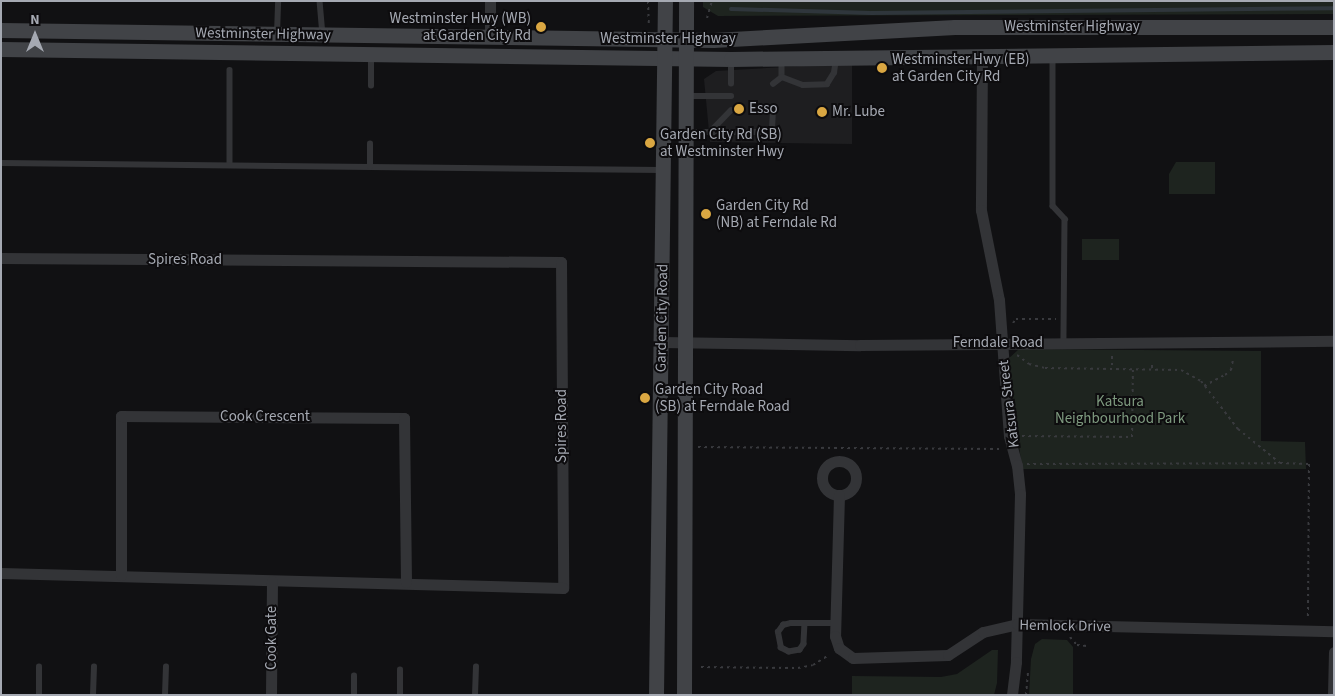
<!DOCTYPE html>
<html>
<head>
<meta charset="utf-8">
<style>
	body { margin:0 }
	#map { position:relative; width:1335px; height:696px; overflow:hidden; background:#111113; font-family:"Source Sans 3",sans-serif }
	div>[style] { position:absolute }
	.built>* { inset:0; background:#1e1e20 }
	.green>* { inset:0; background:#1e241f }
	.stream>* { height:4px; margin:-2px; padding:0 2px; transform-origin:2px; border-radius:2px; background:#2f363c }
	.path>* { height:2px; margin-top:-1px; transform-origin:0; background:repeating-linear-gradient(90deg,#393a3e 0 2.5px,transparent 0 6.5px) }
	.service>* { height:5.5px; margin:-2.75px; padding:0 2.75px; transform-origin:2.75px; border-radius:2.75px; background:#333437 }
	.minor>* { height:11px; margin:-5.5px; padding:0 5.5px; transform-origin:5.5px; border-radius:5.5px; background:#333437 }
	.minor>.ring { margin:-5.5px; padding:0; box-sizing:content-box; background:none; border:11px solid #333437; border-radius:50% }
	.secondary>* { height:15px; margin:-7.5px; padding:0 7.5px; transform-origin:7.5px; border-radius:7.5px; background:#414347 }
	.dots>* { width:14px; height:14px; translate:-50% -50%; box-sizing:border-box; border:2px solid #0d0c0e; border-radius:50% }
	span { translate:-50% -50%; white-space:nowrap; text-align:center; line-height:1.15; -webkit-text-stroke:4px #0d0c0e; paint-order:stroke }
	.poi-label { font-size:15px; color:#a5a9b2 }
	.right { translate:-100% -50%; text-align:right }
	.left { translate:0 -50%; text-align:left }
	.street-label { font-size:15px; color:#a5a9b2 }
	.park-label { font-size:15px; color:#7e9a7f }
	.frame { position:absolute; inset:0; border:2px solid #a5a9b2; pointer-events:none }
	.north { position:absolute; left:10px; top:10px; width:50px; height:50px; -webkit-text-stroke:4px #0d0c0e; paint-order:stroke; rotate:0deg; font-size:14px; font-weight:700; line-height:20px; text-align:center; color:#a5a9b2 }
	.north::after { content:''; display:block; margin:auto; width:18px; height:22px; background:#a5a9b2; clip-path:polygon(50% 0,100% 100%,50% 72%,0 100%) }
</style>
</head>
<body>
<div id="map">
	<div class="built">
		<div style="clip-path:polygon(852px 63px,852px 144px,710px 142px,704px 79px,716px 71px)"></div>
	</div>
	<div class="green">
		<div style="clip-path:polygon(703px 1px,1334px 1px,1334px 14px,718px 16px,703px 7px)"></div>
		<div style="clip-path:polygon(1176px 162px,1215px 162px,1215px 194px,1169px 194px,1169px 174px)"></div>
		<div style="clip-path:polygon(1082px 239px,1119px 239px,1119px 260px,1082px 260px)"></div>
		<div style="clip-path:polygon(1019px 349px,1261px 351px,1261px 441px,1305px 442px,1306px 469px,1022px 469px,1008px 359px)"></div>
		<div style="clip-path:polygon(1042px 639px,1067px 640px,1073px 647px,1073px 695px,1029px 695px,1031px 659px,1035px 644px)"></div>
		<div style="clip-path:polygon(992px 650px,998px 650px,997px 683px,994px 695px,852px 695px,852px 676px,941px 677px,957px 674px)"></div>
	</div>
	<div class="stream">
		<div style="left:731px;top:9px;width:140px;rotate:1.6deg"></div>
		<div style="left:871px;top:13px;width:463px;rotate:-0.6deg"></div>
	</div>
	<div class="path">
		<div style="left:648px;top:1px;width:25px;rotate:88deg"></div>
		<div style="left:811px;top:1px;width:138px"></div>
		<div style="left:707px;top:18px;width:18px;rotate:-74deg"></div>
		<div style="left:473px;top:23px;width:12px;rotate:-66deg"></div>
		<div style="left:1013px;top:323px;width:5px;rotate:-53deg"></div>
		<div style="left:1016px;top:319px;width:40px"></div>
		<div style="left:1017px;top:355px;width:15px;rotate:37deg"></div>
		<div style="left:1029px;top:364px;width:16px;rotate:14deg"></div>
		<div style="left:1045px;top:368px;width:136px;rotate:0.8deg"></div>
		<div style="left:1181px;top:370px;width:23px;rotate:29deg"></div>
		<div style="left:1201px;top:381px;width:61px;rotate:52.4deg"></div>
		<div style="left:1238px;top:429px;width:54px;rotate:39deg"></div>
		<div style="left:1280px;top:463px;width:29px;rotate:2deg"></div>
		<div style="left:1309px;top:464px;width:155px;rotate:90.4deg"></div>
		<div style="left:1112px;top:356px;width:12px;rotate:90deg"></div>
		<div style="left:1152px;top:368px;width:7px;rotate:-90deg"></div>
		<div style="left:1204px;top:386px;width:24px;rotate:-28deg"></div>
		<div style="left:1225px;top:375px;width:8px;rotate:-40deg"></div>
		<div style="left:1231px;top:370px;width:10px;rotate:-79deg"></div>
		<div style="left:1022px;top:436px;width:110px;rotate:0.5deg"></div>
		<div style="left:1132px;top:437px;width:68px;rotate:-89.2deg"></div>
		<div style="left:698px;top:447px;width:303px;rotate:0.4deg"></div>
		<div style="left:1027px;top:464px;width:253px;rotate:-0.2deg"></div>
		<div style="left:1070px;top:637px;width:11px;rotate:49deg"></div>
		<div style="left:1077px;top:645px;width:10px;rotate:6deg"></div>
		<div style="left:701px;top:667px;width:97px;rotate:0.6deg"></div>
		<div style="left:798px;top:668px;width:15px;rotate:-11deg"></div>
		<div style="left:813px;top:665px;width:19px;rotate:-32deg"></div>
		<div style="left:1026px;top:695px;width:23px;rotate:-85deg"></div>
	</div>
	<div class="service">
		<div style="left:320px;top:1px;width:32px;rotate:85deg"></div>
		<div style="left:277px;top:34px;width:33px;rotate:-88deg"></div>
		<div style="left:1053px;top:57px;width:149px;rotate:90deg"></div>
		<div style="left:1053px;top:206px;width:18px;rotate:47deg"></div>
		<div style="left:1065px;top:219px;width:123px;rotate:90.5deg"></div>
		<div style="left:782px;top:59px;width:18px;rotate:90deg"></div>
		<div style="left:230px;top:70px;width:95px;rotate:90deg"></div>
		<div style="left:731px;top:84px;width:23px;rotate:-90deg"></div>
		<div style="left:773px;top:84px;width:11px;rotate:-38deg"></div>
		<div style="left:782px;top:77px;width:22px;rotate:21deg"></div>
		<div style="left:803px;top:85px;width:24px;rotate:-2deg"></div>
		<div style="left:827px;top:84px;width:13px;rotate:-58deg"></div>
		<div style="left:834px;top:73px;width:14px;rotate:-82deg"></div>
		<div style="left:371px;top:86px;width:31px;rotate:-90deg"></div>
		<div style="left:687px;top:96px;width:44px"></div>
		<div style="left:687px;top:132px;width:77px"></div>
		<div style="left:764px;top:132px;width:9px;rotate:-21deg"></div>
		<div style="left:772px;top:129px;width:18px;rotate:-87deg"></div>
		<div style="left:710px;top:132px;width:30px;rotate:-46deg"></div>
		<div style="left:1px;top:163px;width:661px;rotate:0.61deg"></div>
		<div style="left:370px;top:167px;width:23px;rotate:-90deg"></div>
		<div style="left:805px;top:623px;width:21px;rotate:93deg"></div>
		<div style="left:804px;top:644px;width:7px;rotate:124deg"></div>
		<div style="left:800px;top:650px;width:11px;rotate:170deg"></div>
		<div style="left:789px;top:652px;width:9px;rotate:-153deg"></div>
		<div style="left:781px;top:648px;width:16px;rotate:-101deg"></div>
		<div style="left:778px;top:632px;width:9px;rotate:-54deg"></div>
		<div style="left:783px;top:625px;width:8px;rotate:-14deg"></div>
		<div style="left:791px;top:623px;width:44px"></div>
		<div style="left:39px;top:695px;width:28px;rotate:-90deg"></div>
		<div style="left:93px;top:695px;width:28px;rotate:-88deg"></div>
		<div style="left:165px;top:695px;width:28px;rotate:-88deg"></div>
		<div style="left:354px;top:695px;width:19px;rotate:-90deg"></div>
		<div style="left:400px;top:695px;width:25px;rotate:-90deg"></div>
		<div style="left:475px;top:695px;width:28px;rotate:-88deg"></div>
	</div>
	<div class="minor">
		<div style="left:490px;top:37px;width:36px;rotate:-90deg"></div>
		<div style="left:982px;top:55px;width:155px;rotate:90.4deg"></div>
		<div style="left:981px;top:210px;width:92px;rotate:78.7deg"></div>
		<div style="left:999px;top:300px;width:136px;rotate:85.8deg"></div>
		<div style="left:1009px;top:436px;width:30px;rotate:75deg"></div>
		<div style="left:1017px;top:465px;width:29px;rotate:84deg"></div>
		<div style="left:1020px;top:494px;width:168px;rotate:91.4deg"></div>
		<div style="left:1016px;top:662px;width:33px;rotate:97deg"></div>
		<div style="left:1px;top:258px;width:560px;rotate:0.41deg"></div>
		<div style="left:561px;top:262px;width:326px;rotate:89.6deg"></div>
		<div style="left:563px;top:588px;width:562px;rotate:-178.47deg"></div>
		<div style="left:661px;top:342px;width:199px;rotate:0.9deg"></div>
		<div style="left:860px;top:345px;width:474px;rotate:-0.5deg"></div>
		<div class="ring" style="left:822px;top:461px;width:23px;height:23px"></div>
		<div style="left:839px;top:495px;width:141px;rotate:91.6deg"></div>
		<div style="left:835px;top:636px;width:13px;rotate:72deg"></div>
		<div style="left:839px;top:648px;width:17px;rotate:36deg"></div>
		<div style="left:853px;top:658px;width:95px;rotate:-1.8deg"></div>
		<div style="left:948px;top:655px;width:42px;rotate:-33.3deg"></div>
		<div style="left:983px;top:632px;width:35px;rotate:-13deg"></div>
		<div style="left:1017px;top:624px;width:317px;rotate:1.3deg"></div>
		<div style="left:121px;top:575px;width:159px;rotate:-90deg"></div>
		<div style="left:121px;top:416px;width:283px;rotate:0.4deg"></div>
		<div style="left:404px;top:418px;width:164px;rotate:89.3deg"></div>
		<div style="left:271px;top:695px;width:114px;rotate:-89.5deg"></div>
		<div style="left:1333px;top:695px;width:43px;rotate:-88.7deg"></div>
	</div>
	<div class="secondary">
		<div style="left:1px;top:30px;width:712px;rotate:0.8deg"></div>
		<div style="left:713px;top:40px;width:242px;rotate:-3.1deg"></div>
		<div style="left:955px;top:27px;width:379px"></div>
		<div style="left:1px;top:49px;width:730px;rotate:0.78deg"></div>
		<div style="left:731px;top:59px;width:603px;rotate:-0.67deg"></div>
		<div style="left:656px;top:695px;width:694px;rotate:-89.26deg"></div>
		<div style="left:684px;top:695px;width:694px;rotate:-89.83deg"></div>
	</div>
	<div class="dots">
		<div style="left:541px;top:27px;background:#daa742"></div>
		<div style="left:882px;top:68px;background:#daa742"></div>
		<div style="left:739px;top:109px;background:#daa742"></div>
		<div style="left:822px;top:112px;background:#daa742"></div>
		<div style="left:650px;top:143px;background:#daa742"></div>
		<div style="left:706px;top:214px;background:#daa742"></div>
		<div style="left:645px;top:398px;background:#daa742"></div>
	</div>
	<div class="poi-label">
		<span class="right" style="left:531px;top:27px">Westminster Hwy (WB)<br>at Garden City Rd</span>
		<span class="left" style="left:892px;top:68px">Westminster Hwy (EB)<br>at Garden City Rd</span>
		<span class="left" style="left:749px;top:109px">Esso</span>
		<span class="left" style="left:832px;top:112px">Mr. Lube</span>
		<span class="left" style="left:660px;top:143px">Garden City Rd (SB)<br>at Westminster Hwy</span>
		<span class="left" style="left:716px;top:214px">Garden City Rd<br>(NB) at Ferndale Rd</span>
		<span class="left" style="left:655px;top:398px">Garden City Road<br>(SB) at Ferndale Road</span>
	</div>
	<div class="street-label">
		<span style="left:1072px;top:27px">Westminster Highway</span>
		<span style="left:263px;top:34px;rotate:1deg">Westminster Highway</span>
		<span style="left:668px;top:39px">Westminster Highway</span>
		<span style="left:185px;top:260px">Spires Road</span>
		<span style="left:662px;top:318px;rotate:-89deg">Garden City Road</span>
		<span style="left:998px;top:343px">Ferndale Road</span>
		<span style="left:1009px;top:404px;rotate:-97deg">Katsura Street</span>
		<span style="left:265px;top:417px">Cook Crescent</span>
		<span style="left:562px;top:426px;rotate:-90deg">Spires Road</span>
		<span style="left:1065px;top:626px;rotate:1deg">Hemlock Drive</span>
		<span style="left:272px;top:638px;rotate:-90deg">Cook Gate</span>
	</div>
	<div class="park-label">
		<span style="left:1120px;top:410px">Katsura<br>Neighbourhood Park</span>
	</div>
	<div class="frame"></div>
	<div class="north">N</div>
</div>
</body>
</html>
